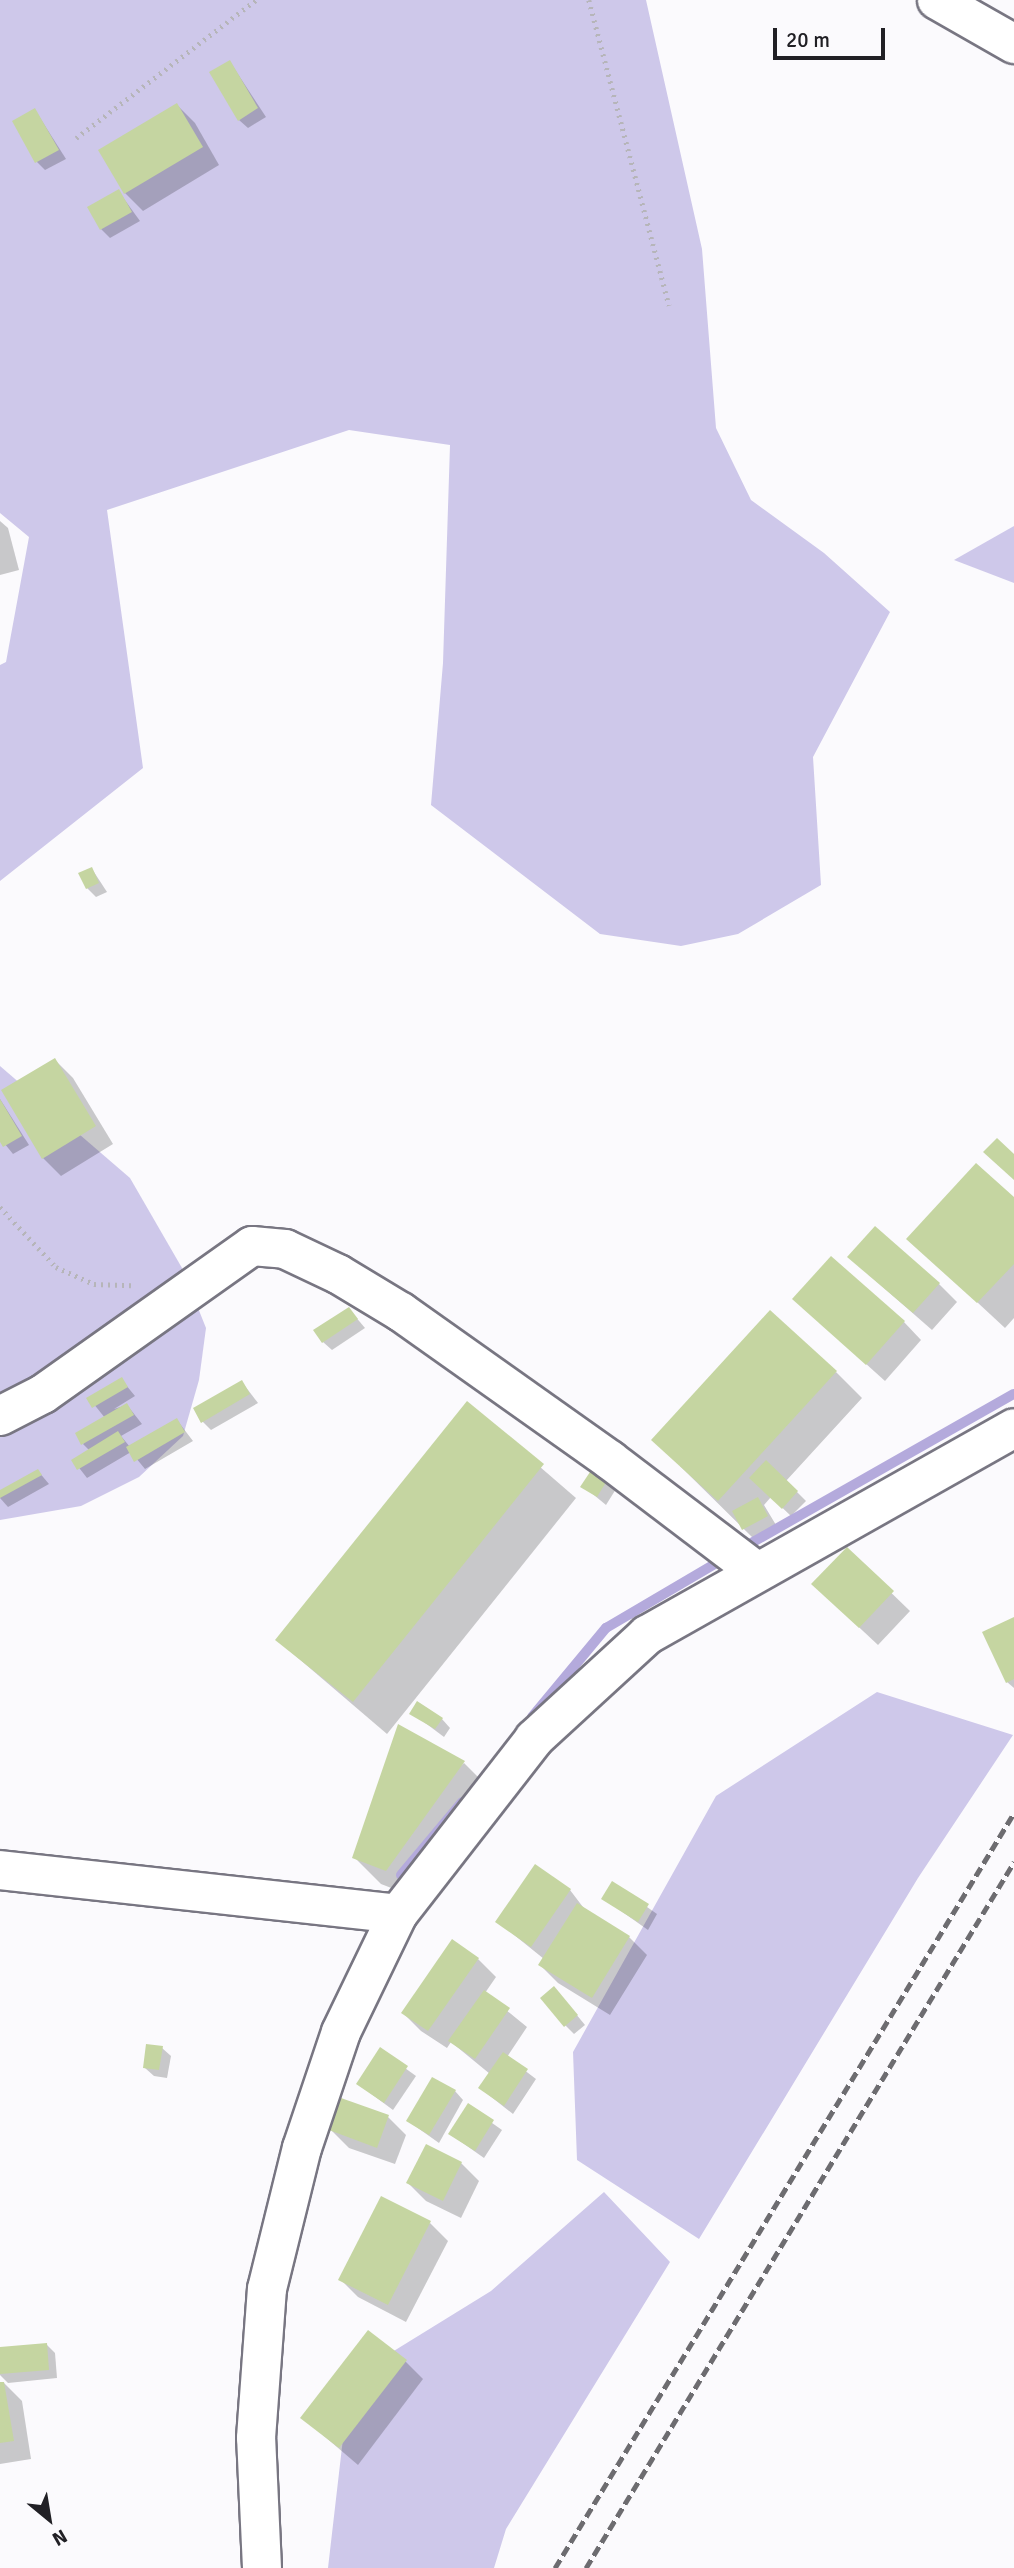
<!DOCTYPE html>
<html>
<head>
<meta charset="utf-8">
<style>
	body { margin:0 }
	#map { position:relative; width:1014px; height:2568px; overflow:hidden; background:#fbfafd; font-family:Signika,sans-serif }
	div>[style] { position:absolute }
	.green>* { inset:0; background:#cec8ea }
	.shadow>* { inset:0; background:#0003 }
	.stream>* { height:10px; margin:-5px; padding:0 5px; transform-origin:5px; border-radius:5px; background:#b4aadc }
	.building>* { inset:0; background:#c5d5a1 }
	.path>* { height:4.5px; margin-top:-2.25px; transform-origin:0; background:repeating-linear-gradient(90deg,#b6b5b9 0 2px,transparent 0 7px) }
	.roads { filter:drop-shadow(2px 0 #787682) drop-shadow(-2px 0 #787682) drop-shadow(0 2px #787682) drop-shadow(0 -2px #787682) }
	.minor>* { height:38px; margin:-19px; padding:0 19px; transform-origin:19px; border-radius:19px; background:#fff }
	.rail>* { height:5px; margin-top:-2.5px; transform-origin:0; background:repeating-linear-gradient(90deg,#6d6c70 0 10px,transparent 0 15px) }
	span { translate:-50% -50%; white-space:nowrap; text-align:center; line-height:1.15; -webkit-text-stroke:5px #fbfafd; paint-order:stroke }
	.north { position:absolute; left:14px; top:2484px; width:70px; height:70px; -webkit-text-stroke:5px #fbfafd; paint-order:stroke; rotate:150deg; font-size:19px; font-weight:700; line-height:28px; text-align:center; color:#212025 }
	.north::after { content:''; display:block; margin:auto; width:24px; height:32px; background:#212025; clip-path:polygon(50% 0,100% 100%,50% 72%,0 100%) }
	.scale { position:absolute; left:773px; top:28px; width:112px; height:32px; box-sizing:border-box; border:4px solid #212025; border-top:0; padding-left:9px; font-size:21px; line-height:24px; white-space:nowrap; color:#212025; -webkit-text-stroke:5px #fbfafd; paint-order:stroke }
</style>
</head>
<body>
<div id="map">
	<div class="green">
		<div style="clip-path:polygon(0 0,646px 0,702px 249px,716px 428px,751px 500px,824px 553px,890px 612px,813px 757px,821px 885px,738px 934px,681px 946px,600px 934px,431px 805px,443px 663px,450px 445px,349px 430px,107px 510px,143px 768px,0 881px,0 665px,6px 662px,29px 537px,0 513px)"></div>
		<div style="clip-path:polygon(1014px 526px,1014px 583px,954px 560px)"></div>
		<div style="clip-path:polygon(0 1066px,130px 1178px,182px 1268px,206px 1328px,199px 1380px,183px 1436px,139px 1477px,81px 1506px,0 1520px)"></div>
		<div style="clip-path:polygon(877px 1692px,1013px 1735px,918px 1878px,699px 2239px,577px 2160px,573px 2052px,716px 1796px)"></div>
		<div style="clip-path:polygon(604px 2192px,670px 2262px,506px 2529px,494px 2568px,328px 2568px,350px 2378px,491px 2291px)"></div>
	</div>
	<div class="shadow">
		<div style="clip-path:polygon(230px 62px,266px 117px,248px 128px,239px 120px)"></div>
		<div style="clip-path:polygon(177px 105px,195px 123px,219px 165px,143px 211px,125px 193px)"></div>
		<div style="clip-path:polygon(35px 110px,66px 159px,45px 170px,37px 162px)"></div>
		<div style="clip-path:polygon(119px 192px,140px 221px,110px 238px,101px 229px)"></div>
		<div style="clip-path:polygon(0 521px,8px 528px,19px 570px,0 575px)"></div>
		<div style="clip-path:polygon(92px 869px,107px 892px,96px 897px,87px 888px)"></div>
		<div style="clip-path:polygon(55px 1060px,73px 1078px,113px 1144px,61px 1176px,43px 1158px)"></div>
		<div style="clip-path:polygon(0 1099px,29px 1145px,13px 1154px,0 1138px)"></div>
		<div style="clip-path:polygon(1014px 1199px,1014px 1318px,1005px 1328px,909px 1239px)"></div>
		<div style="clip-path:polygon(868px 1274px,939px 1284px,957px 1302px,932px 1330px)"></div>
		<div style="clip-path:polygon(794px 1299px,904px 1322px,921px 1340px,885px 1381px)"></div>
		<div style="clip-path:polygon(349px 1309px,365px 1328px,332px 1350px,323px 1342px)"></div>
		<div style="clip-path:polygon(836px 1372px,862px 1398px,786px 1481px,806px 1501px,791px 1516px,771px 1497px,764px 1505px,776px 1525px,753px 1538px,680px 1466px)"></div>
		<div style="clip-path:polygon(121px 1379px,135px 1396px,114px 1409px,127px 1405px,142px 1424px,121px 1436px,130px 1447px,177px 1420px,193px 1441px,145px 1469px,131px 1452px,87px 1478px,73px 1460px,89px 1450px,83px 1444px,105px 1418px,89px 1398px)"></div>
		<div style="clip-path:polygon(242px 1382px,258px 1403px,211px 1430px,202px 1421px)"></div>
		<div style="clip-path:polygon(467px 1404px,576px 1498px,387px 1734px,277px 1640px)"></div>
		<div style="clip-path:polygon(38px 1471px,49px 1484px,8px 1507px,0 1498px,0 1492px)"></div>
		<div style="clip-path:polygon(607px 1480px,616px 1489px,606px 1505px,583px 1486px)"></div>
		<div style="clip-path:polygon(847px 1550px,910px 1611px,878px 1645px,832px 1602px)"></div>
		<div style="clip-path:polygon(1014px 1619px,1014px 1688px,1007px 1682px)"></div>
		<div style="clip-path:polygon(412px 1713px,442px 1719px,450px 1728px,444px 1737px)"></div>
		<div style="clip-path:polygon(464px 1763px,490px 1789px,412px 1896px,381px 1884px,354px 1857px)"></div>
		<div style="clip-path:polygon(613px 1883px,657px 1914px,648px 1930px,604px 1899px)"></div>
		<div style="clip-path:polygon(570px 1890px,586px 1911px,629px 1937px,647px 1955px,610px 2015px,558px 1983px,540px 1965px,544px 1959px,498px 1922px)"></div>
		<div style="clip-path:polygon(478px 1959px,496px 1977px,485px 1993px,527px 2027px,507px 2057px,536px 2079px,513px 2114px,480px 2088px,490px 2074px,451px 2042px,447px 2048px,421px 2031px,403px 2013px)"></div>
		<div style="clip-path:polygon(562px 1997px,585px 2025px,574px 2034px,565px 2025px)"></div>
		<div style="clip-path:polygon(162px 2048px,171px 2056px,167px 2078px,154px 2076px,145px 2068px)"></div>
		<div style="clip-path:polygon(380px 2050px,416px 2076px,393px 2110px,358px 2084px)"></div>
		<div style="clip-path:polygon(455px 2091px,463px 2100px,439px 2143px,408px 2121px)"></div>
		<div style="clip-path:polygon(468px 2106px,502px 2130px,484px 2158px,450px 2134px)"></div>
		<div style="clip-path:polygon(388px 2117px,406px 2135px,395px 2164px,349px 2148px,331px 2130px)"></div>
		<div style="clip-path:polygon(461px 2163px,479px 2181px,461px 2218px,426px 2201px,408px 2183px)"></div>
		<div style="clip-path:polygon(430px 2223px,448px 2241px,406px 2322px,358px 2297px,340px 2279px)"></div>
		<div style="clip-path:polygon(46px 2344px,55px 2353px,57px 2378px,8px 2383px,0 2375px,0 2348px)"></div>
		<div style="clip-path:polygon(405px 2361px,423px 2379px,358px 2465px,303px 2418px)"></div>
		<div style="clip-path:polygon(4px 2383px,22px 2401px,31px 2459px,0 2464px,0 2384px)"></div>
	</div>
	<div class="stream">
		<div style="left:739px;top:1550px;width:316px;rotate:-29.6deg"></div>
		<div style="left:532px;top:1717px;width:116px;rotate:-50.3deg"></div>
		<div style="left:606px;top:1628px;width:138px;rotate:-30.5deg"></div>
		<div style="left:401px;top:1875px;width:95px;rotate:-50.1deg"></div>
	</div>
	<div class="building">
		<div style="clip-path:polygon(230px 60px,258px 108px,238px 121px,209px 72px)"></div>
		<div style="clip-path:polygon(177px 103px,203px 147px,124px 194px,98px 150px)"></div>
		<div style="clip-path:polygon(35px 108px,59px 150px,35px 163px,12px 121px)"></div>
		<div style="clip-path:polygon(119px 189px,132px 212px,100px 230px,87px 207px)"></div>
		<div style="clip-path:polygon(92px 867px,99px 883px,86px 889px,78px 873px)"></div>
		<div style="clip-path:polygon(55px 1058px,96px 1126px,42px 1159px,1px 1090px)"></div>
		<div style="clip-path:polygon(0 1099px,22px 1136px,3px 1147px,0 1142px)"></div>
		<div style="clip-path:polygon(997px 1138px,1014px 1154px,1014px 1180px,983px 1152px)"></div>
		<div style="clip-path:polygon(976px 1163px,1014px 1197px,1014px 1264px,977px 1303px,906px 1239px)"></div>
		<div style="clip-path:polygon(875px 1226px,940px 1283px,913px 1313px,847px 1257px)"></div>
		<div style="clip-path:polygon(831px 1256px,905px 1321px,866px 1365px,792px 1299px)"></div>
		<div style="clip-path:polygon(349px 1307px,358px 1319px,322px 1343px,313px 1330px)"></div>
		<div style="clip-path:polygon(770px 1310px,837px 1371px,718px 1501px,651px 1440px)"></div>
		<div style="clip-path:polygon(122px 1377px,128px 1387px,92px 1408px,86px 1398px)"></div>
		<div style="clip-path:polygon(242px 1380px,250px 1394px,201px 1423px,193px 1408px)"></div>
		<div style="clip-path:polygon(467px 1401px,544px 1464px,353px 1702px,275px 1640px)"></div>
		<div style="clip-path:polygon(127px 1403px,134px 1415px,81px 1445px,75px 1433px)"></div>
		<div style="clip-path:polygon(177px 1418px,185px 1432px,134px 1462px,126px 1447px)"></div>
		<div style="clip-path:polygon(118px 1431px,125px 1442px,77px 1470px,71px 1460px)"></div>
		<div style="clip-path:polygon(766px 1460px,798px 1491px,782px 1509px,749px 1478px)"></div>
		<div style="clip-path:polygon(38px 1469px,42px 1475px,0 1498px,0 1490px)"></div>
		<div style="clip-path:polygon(592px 1469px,608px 1479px,597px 1497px,580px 1487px)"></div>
		<div style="clip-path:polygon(758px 1497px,768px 1516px,742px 1530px,732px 1511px)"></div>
		<div style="clip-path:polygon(847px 1547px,894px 1591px,859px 1628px,811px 1584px)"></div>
		<div style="clip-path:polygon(1014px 1617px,1014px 1679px,1006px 1683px,982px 1632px)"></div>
		<div style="clip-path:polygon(417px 1701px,443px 1718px,435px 1729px,409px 1714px)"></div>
		<div style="clip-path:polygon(398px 1724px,465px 1761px,386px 1871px,352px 1858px)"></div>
		<div style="clip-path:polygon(535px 1864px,571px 1889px,531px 1947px,495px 1922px)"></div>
		<div style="clip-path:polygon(612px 1881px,649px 1904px,638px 1922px,601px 1899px)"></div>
		<div style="clip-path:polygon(577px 1903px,630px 1936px,592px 1998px,538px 1965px)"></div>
		<div style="clip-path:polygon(452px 1939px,479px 1958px,428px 2031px,401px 2013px)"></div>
		<div style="clip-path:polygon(554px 1986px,578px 2015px,564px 2027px,540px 1998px)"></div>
		<div style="clip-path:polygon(484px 1990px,510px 2008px,475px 2059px,448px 2041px)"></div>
		<div style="clip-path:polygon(146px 2044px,163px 2046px,159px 2070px,143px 2068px)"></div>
		<div style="clip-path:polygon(380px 2047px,408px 2066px,384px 2103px,356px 2084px)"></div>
		<div style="clip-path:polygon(503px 2052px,528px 2069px,504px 2106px,478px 2088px)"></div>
		<div style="clip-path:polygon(432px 2077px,456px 2090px,429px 2135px,406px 2121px)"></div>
		<div style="clip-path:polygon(341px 2098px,389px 2115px,377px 2148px,329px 2130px)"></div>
		<div style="clip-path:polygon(468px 2103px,494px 2120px,475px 2151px,448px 2134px)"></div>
		<div style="clip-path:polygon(426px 2144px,462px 2162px,443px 2201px,406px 2183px)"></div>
		<div style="clip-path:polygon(381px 2196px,431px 2221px,388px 2305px,338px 2280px)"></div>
		<div style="clip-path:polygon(368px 2330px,407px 2360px,339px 2448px,300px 2418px)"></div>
		<div style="clip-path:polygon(47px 2343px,49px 2370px,0 2374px,0 2347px)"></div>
		<div style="clip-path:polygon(0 2382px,4px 2382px,14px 2441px,0 2443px)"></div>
	</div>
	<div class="path">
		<div style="left:589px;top:0;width:316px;rotate:75.3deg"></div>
		<div style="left:76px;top:138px;width:227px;rotate:-37.5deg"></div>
		<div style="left:0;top:1207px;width:82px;rotate:47deg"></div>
		<div style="left:56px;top:1267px;width:42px;rotate:24.1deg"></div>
		<div style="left:94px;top:1284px;width:37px;rotate:2deg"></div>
	</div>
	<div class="roads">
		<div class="minor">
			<div style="left:937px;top:0;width:89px;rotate:29.7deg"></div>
			<div style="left:0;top:1416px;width:48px;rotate:-27.1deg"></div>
			<div style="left:43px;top:1394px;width:256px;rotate:-35.3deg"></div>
			<div style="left:252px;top:1246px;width:33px;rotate:5deg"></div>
			<div style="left:285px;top:1249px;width:59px;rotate:25.3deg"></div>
			<div style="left:338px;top:1274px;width:74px;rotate:31.1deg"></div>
			<div style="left:401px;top:1312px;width:256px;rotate:35.3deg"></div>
			<div style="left:610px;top:1460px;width:182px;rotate:37.2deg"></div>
			<div style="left:0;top:1870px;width:400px;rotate:6.3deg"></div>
			<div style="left:262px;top:2568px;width:130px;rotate:-92.6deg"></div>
			<div style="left:256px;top:2438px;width:149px;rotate:-85.8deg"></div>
			<div style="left:267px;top:2289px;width:145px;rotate:-76.1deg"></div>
			<div style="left:302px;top:2148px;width:122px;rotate:-71.4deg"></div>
			<div style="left:341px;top:2032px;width:131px;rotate:-64.2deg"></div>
			<div style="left:398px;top:1914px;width:222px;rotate:-52.1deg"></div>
			<div style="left:534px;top:1739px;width:154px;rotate:-42.6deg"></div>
			<div style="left:647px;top:1635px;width:421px;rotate:-29.4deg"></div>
		</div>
	</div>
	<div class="rail">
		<div style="left:555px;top:2568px;width:884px;rotate:-58.7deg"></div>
		<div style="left:586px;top:2568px;width:826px;rotate:-58.77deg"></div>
	</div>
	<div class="north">N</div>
	<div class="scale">20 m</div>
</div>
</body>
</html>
